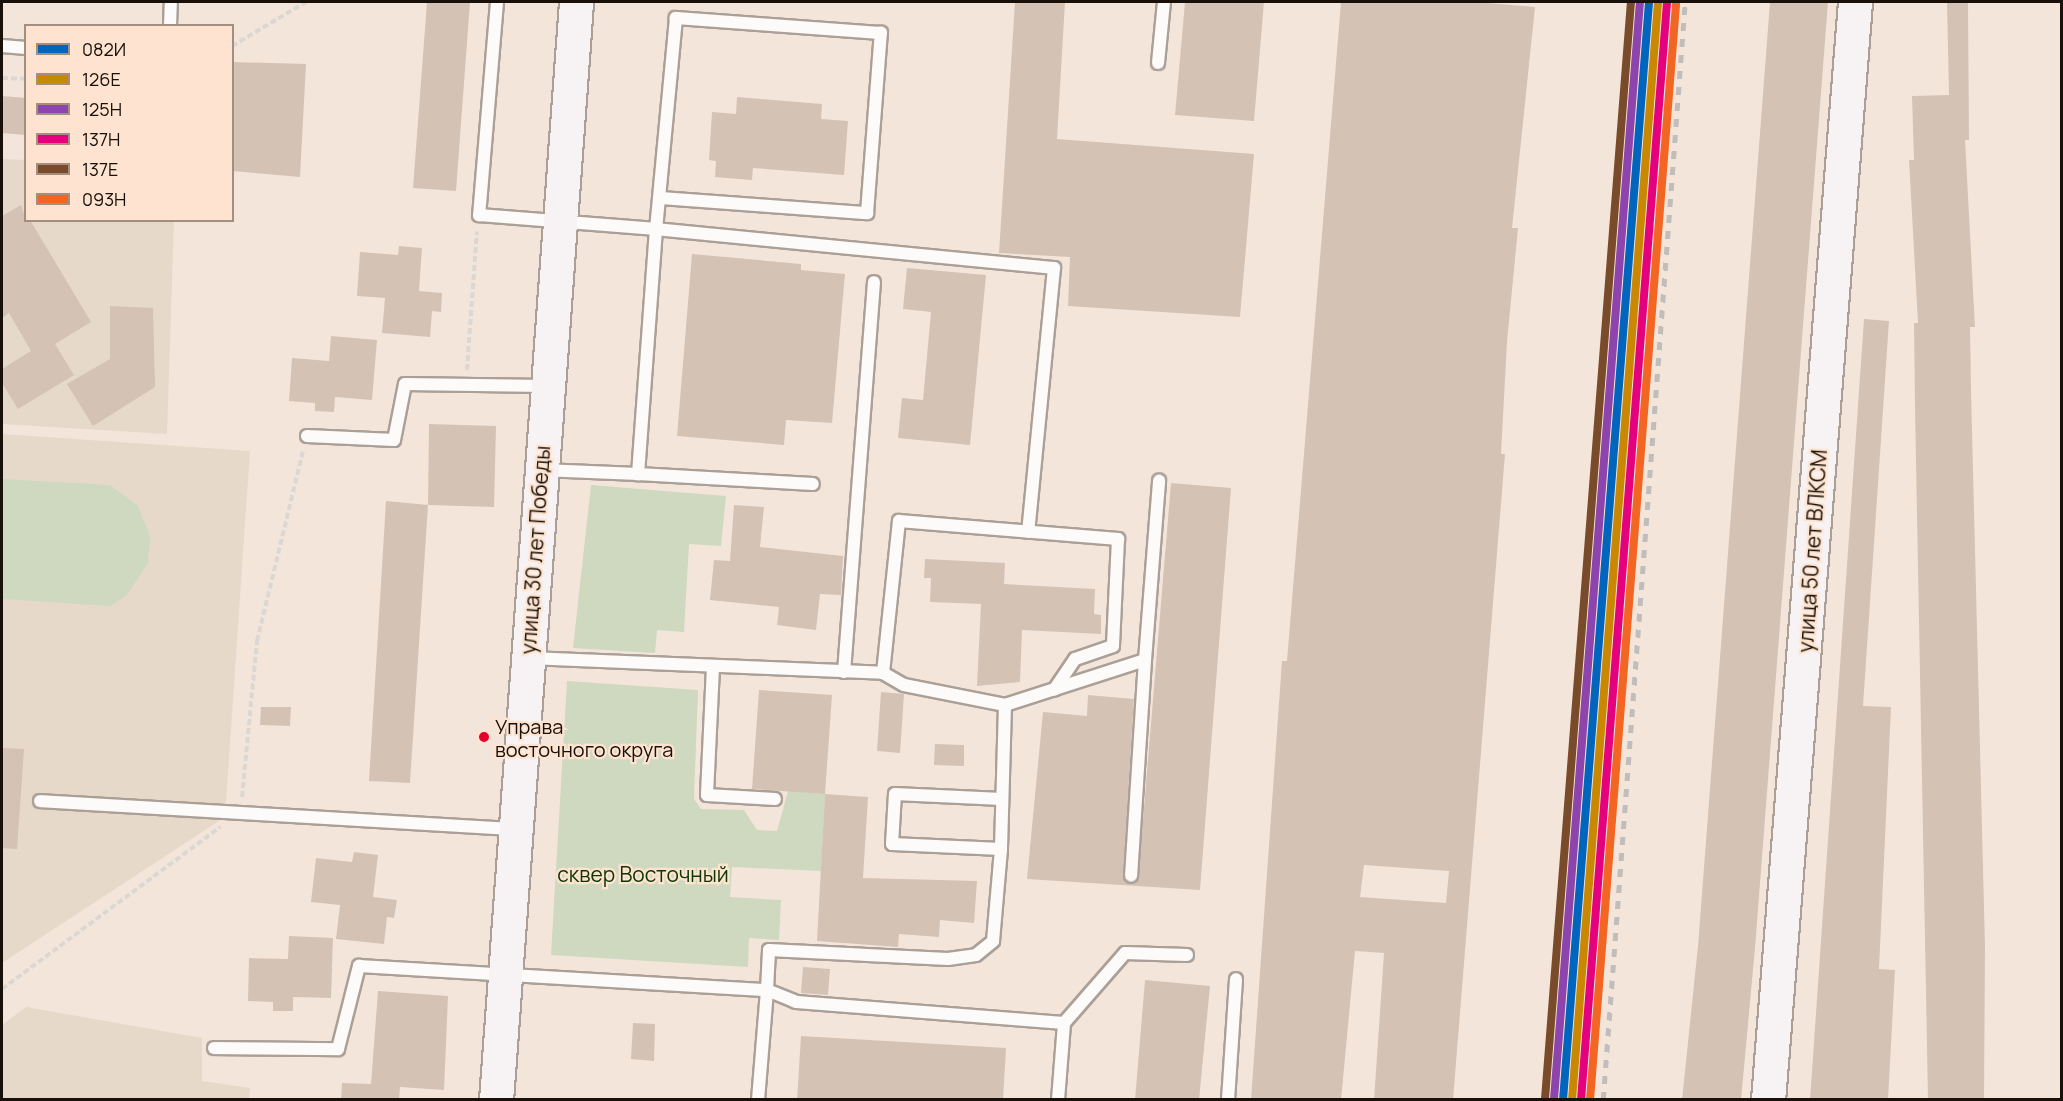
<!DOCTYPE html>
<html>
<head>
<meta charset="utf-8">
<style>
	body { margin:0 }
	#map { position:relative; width:2063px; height:1101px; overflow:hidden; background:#f4e5da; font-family:Manrope,sans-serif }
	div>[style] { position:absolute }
	.education>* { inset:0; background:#e6d9c9 }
	.green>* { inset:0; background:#cfd9bf }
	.building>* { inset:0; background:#d4c2b5 }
	.path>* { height:4px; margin-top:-2px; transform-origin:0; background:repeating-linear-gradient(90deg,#dbd7d3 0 6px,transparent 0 9px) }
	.roads { filter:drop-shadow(2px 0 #aba097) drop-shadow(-2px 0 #aba097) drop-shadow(0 2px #aba097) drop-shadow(0 -2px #aba097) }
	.lane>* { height:12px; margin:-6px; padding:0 6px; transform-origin:6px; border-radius:6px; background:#fdfbf9 }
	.secondary>* { height:33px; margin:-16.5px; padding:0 16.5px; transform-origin:16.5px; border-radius:16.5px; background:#f7f3f4 }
	.rail>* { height:4.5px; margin-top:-2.25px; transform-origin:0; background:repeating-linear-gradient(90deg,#c1bdba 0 8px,transparent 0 16px) }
	.rail-1>* { height:8px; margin:-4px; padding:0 4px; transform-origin:4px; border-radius:4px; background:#0065bd }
	.rail-2>* { height:8px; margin:-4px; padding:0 4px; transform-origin:4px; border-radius:4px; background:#ca8802 }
	.rail-3>* { height:8px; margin:-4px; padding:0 4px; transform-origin:4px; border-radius:4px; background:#8e44ad }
	.rail-4>* { height:8px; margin:-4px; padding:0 4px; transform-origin:4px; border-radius:4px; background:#e5007d }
	.rail-5>* { height:8px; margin:-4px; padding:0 4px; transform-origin:4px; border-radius:4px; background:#7a4b2a }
	.rail-6>* { height:8px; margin:-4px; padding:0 4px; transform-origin:4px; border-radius:4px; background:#f26522 }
	.dots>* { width:16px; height:16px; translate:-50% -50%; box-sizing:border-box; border:3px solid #fee4d0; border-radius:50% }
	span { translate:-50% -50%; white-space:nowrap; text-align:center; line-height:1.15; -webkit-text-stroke:4.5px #fee4d0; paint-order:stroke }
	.bus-label { font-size:20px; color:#181009 }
	.left { translate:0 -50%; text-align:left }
	.street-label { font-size:21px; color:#181009 }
	.park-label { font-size:21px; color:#0c3702 }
	.frame { position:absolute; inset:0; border:3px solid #181009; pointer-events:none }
	.legend { position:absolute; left:24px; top:24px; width:210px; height:198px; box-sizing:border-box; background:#fee4d0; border:2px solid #a28f80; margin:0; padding:8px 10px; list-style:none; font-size:18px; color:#181009 }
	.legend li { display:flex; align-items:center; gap:12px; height:30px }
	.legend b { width:30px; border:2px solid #a28f80 }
</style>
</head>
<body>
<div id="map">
	<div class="education">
		<div style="clip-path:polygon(2px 159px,25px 160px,26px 220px,174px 221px,167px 434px,2px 424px)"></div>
		<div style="clip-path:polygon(2px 434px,250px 451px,225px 817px,2px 963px)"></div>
		<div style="clip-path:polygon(26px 1007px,202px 1038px,202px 1081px,250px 1088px,249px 1099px,2px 1099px,2px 1025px)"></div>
	</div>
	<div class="green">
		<div style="clip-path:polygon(2px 479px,110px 485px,138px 506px,150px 536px,148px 563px,127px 595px,110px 606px,2px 599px)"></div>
		<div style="clip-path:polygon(591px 485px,726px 496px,721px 546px,689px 544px,684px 632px,657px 630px,655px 653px,573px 648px)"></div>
		<div style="clip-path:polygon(567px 681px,698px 690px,694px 799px,701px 809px,744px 810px,757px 830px,777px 831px,788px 791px,825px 794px,821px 871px,732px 867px,730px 897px,781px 900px,779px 940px,749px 938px,748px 967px,551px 955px)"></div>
	</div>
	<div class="building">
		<div style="clip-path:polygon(427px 2px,470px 2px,456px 191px,413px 188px)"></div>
		<div style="clip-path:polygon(1015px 2px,1065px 2px,1057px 139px,1254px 154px,1240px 317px,1068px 306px,1070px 257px,999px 253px)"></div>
		<div style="clip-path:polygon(1185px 2px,1264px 2px,1254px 121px,1175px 115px)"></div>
		<div style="clip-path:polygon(evenodd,1341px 2px,1476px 2px,1535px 7px,1512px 228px,1518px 228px,1507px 342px,1501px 454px,1505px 454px,1453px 1100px,1374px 1100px,1384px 953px,1355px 951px,1341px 1100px,1251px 1100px,1282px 661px,1287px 661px,1341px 2px,1364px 865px,1449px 871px,1446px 903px,1360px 897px,1364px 865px)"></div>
		<div style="clip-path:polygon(1770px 2px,1828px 2px,1755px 948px,1741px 1100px,1682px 1100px,1698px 946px)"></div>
		<div style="clip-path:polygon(1947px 2px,1968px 2px,1969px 140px,1965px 140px,1975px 327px,1970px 327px,1971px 390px,1985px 947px,1984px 1100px,1928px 1100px,1915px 408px,1914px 323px,1918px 323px,1909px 160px,1914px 160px,1912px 96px,1949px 95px)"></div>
		<div style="clip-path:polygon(232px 62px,306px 64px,300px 177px,232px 171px)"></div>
		<div style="clip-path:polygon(2px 96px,26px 98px,26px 135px,2px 133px)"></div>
		<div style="clip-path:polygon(737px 97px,822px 104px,821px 119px,848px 121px,844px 175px,753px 168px,752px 180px,715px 177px,716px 161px,709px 160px,712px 112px,736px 114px)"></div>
		<div style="clip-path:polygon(21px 205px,26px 220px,30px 220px,91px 322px,55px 344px,74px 375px,18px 409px,2px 383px,2px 369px,31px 351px,9px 313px,2px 318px,2px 216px)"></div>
		<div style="clip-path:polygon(399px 246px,422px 248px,419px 291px,442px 293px,441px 312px,432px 311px,430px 337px,382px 333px,385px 298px,357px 296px,360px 252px,398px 255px)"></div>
		<div style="clip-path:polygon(692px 254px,801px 264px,801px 270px,845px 274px,832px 423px,786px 420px,784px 445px,677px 436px)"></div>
		<div style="clip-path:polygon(907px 268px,986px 275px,970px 445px,898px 438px,902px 398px,923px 400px,931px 312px,903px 309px)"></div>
		<div style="clip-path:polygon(110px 306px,153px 308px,155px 387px,93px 426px,67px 384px,110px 359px)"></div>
		<div style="clip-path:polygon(1864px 319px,1889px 321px,1863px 706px,1891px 707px,1879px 969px,1895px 970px,1888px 1100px,1810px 1100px)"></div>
		<div style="clip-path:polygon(331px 336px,377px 340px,372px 400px,335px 397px,334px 412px,315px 411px,315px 403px,289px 401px,292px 358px,329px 361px)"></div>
		<div style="clip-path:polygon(429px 424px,496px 426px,494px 507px,428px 505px)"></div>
		<div style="clip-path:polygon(1171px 483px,1231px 488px,1200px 890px,1027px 879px,1043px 712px,1087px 716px,1088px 695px,1134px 699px,1123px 875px,1130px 884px,1138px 880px)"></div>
		<div style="clip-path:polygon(386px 501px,428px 505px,410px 783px,369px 781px)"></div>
		<div style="clip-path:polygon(734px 505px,764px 507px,760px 547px,843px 556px,841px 595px,820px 594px,816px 630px,777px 625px,779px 607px,710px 600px,714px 560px,730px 561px)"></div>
		<div style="clip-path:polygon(925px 559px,1005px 563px,1004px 584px,1095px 589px,1094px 614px,1101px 615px,1101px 634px,1022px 630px,1020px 682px,977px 686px,981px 604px,930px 602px,931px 578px,924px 578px)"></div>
		<div style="clip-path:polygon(759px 690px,832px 695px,825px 794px,752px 789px)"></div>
		<div style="clip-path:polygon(881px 692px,904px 694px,900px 753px,877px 751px)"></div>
		<div style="clip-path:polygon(261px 707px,291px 707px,290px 726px,260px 725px)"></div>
		<div style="clip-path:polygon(935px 744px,964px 745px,964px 766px,934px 765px)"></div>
		<div style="clip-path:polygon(2px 748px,24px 749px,17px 849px,2px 848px)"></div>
		<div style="clip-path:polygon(825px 794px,868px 797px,863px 878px,977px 881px,974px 923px,940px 920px,939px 937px,899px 934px,898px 947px,817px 941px)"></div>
		<div style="clip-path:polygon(354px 852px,378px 855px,373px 897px,397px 900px,394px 918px,387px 917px,384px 944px,336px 939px,340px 905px,311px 902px,316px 858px,352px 862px)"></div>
		<div style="clip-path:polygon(289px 936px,333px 938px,331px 998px,293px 997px,293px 1011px,273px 1011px,273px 1002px,248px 1001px,249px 958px,288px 959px)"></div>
		<div style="clip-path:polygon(803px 967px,830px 969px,828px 995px,801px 993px)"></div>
		<div style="clip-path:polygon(1145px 980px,1210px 986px,1199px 1100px,1135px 1100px)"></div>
		<div style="clip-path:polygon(378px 991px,448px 996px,444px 1090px,400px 1087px,399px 1100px,341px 1100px,342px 1083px,371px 1084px)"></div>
		<div style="clip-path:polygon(633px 1023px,655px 1024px,654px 1061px,631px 1059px)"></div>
		<div style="clip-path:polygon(801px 1036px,1006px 1048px,1003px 1100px,797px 1100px)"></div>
	</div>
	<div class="path">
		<div style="left:232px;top:46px;width:86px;rotate:-30.7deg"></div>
		<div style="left:2px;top:78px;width:24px;rotate:2deg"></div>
		<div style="left:467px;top:370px;width:139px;rotate:-85.9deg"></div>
		<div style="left:242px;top:797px;width:157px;rotate:-84.5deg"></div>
		<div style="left:257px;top:641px;width:195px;rotate:-76.4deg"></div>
		<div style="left:2px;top:989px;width:272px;rotate:-36.6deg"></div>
	</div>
	<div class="roads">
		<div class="lane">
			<div style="left:497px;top:2px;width:214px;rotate:94.8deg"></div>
			<div style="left:479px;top:215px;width:178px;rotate:4.5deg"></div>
			<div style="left:656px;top:229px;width:246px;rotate:94.2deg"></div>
			<div style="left:638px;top:474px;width:96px;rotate:-177.6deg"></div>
			<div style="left:170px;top:26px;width:24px;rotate:-88deg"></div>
			<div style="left:2px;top:46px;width:24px;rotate:5deg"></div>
			<div style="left:1158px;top:63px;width:61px;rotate:-84.4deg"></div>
			<div style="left:661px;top:198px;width:207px;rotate:4.2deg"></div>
			<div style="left:867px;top:213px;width:181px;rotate:-85.6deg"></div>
			<div style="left:881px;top:33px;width:206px;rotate:-175.8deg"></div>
			<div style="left:676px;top:18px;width:212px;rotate:95.4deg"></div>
			<div style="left:656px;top:229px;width:400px;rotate:5.6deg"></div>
			<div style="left:1054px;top:268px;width:265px;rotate:95.6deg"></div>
			<div style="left:307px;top:436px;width:87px;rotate:2.6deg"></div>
			<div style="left:394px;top:440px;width:57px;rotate:-78.9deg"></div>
			<div style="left:405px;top:384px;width:141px;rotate:0.8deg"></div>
			<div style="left:638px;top:474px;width:175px;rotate:3.3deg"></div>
			<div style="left:529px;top:658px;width:354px;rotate:2.4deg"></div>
			<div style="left:883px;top:673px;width:24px;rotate:30deg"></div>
			<div style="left:904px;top:685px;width:103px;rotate:11.2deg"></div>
			<div style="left:1005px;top:705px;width:144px;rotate:91.6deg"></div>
			<div style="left:1145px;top:660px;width:180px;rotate:-85.5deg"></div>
			<div style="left:713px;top:667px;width:128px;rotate:92.7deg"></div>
			<div style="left:707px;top:795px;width:68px;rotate:3.4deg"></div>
			<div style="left:844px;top:672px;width:391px;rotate:-85.6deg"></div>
			<div style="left:883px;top:673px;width:153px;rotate:-84deg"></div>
			<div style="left:899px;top:521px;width:220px;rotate:4.7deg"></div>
			<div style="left:1118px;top:539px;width:107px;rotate:92.7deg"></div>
			<div style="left:1113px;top:646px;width:40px;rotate:161.1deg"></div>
			<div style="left:1075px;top:659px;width:37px;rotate:124deg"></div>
			<div style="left:1005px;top:705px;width:147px;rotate:-17.8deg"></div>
			<div style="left:1145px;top:660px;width:216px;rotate:93.7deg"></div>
			<div style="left:40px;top:801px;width:475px;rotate:3.4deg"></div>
			<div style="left:214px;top:1048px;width:124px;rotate:0.5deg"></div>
			<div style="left:338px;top:1049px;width:86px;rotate:-75.8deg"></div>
			<div style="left:359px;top:966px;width:409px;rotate:3.4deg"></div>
			<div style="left:767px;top:990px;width:40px;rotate:-87.1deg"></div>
			<div style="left:769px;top:950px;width:179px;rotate:2.9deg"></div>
			<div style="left:948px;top:959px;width:28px;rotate:-8deg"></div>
			<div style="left:976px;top:955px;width:22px;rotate:-39deg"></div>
			<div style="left:993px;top:941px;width:92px;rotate:-85deg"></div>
			<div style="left:1001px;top:849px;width:109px;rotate:-177.4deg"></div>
			<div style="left:892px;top:844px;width:50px;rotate:-86.6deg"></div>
			<div style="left:895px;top:794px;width:107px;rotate:2.7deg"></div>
			<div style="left:758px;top:1100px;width:110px;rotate:-85.3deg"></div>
			<div style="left:767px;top:990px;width:31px;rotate:22deg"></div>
			<div style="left:796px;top:1002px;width:269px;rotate:4.5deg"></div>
			<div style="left:1064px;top:1023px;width:93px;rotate:-48.9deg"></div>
			<div style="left:1125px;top:953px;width:62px;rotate:1.8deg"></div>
			<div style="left:1058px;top:1100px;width:77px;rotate:-85.5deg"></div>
			<div style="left:1228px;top:1100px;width:121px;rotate:-86.2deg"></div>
		</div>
		<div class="secondary">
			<div style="left:496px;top:1100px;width:1101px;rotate:-85.83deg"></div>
			<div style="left:1768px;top:1100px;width:1101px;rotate:-85.47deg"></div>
		</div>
	</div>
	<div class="rail">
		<div style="left:1603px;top:1100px;width:1101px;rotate:-85.73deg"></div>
	</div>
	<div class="rail-1">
		<div style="left:1563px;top:1100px;width:1101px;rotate:-85.52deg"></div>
	</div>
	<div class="rail-2">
		<div style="left:1572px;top:1100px;width:1100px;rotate:-85.52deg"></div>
	</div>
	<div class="rail-3">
		<div style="left:1554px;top:1099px;width:1100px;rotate:-85.52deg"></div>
	</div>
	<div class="rail-4">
		<div style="left:1581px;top:1100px;width:1100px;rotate:-85.52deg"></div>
	</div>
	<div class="rail-5">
		<div style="left:1545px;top:1099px;width:1100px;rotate:-85.52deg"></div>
	</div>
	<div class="rail-6">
		<div style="left:1590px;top:1100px;width:1099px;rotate:-85.51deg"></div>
	</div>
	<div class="dots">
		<div style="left:484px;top:737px;background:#e4002b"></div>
	</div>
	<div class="bus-label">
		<span class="left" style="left:495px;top:738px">Управа<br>восточного округа</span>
	</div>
	<div class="street-label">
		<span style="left:535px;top:550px;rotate:-86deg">улица 30 лет Победы</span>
		<span style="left:1812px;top:551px;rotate:-86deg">улица 50 лет ВЛКСМ</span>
	</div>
	<div class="park-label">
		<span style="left:643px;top:874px">сквер Восточный</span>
	</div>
	<div class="frame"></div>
	<ul class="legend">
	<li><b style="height:8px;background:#0065bd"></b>082И</li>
	<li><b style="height:8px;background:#ca8802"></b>126Е</li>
	<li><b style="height:8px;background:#8e44ad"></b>125Н</li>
	<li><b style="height:8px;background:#e5007d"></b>137Н</li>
	<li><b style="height:8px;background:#7a4b2a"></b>137Е</li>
	<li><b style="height:8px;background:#f26522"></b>093Н</li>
	</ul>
</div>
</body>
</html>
